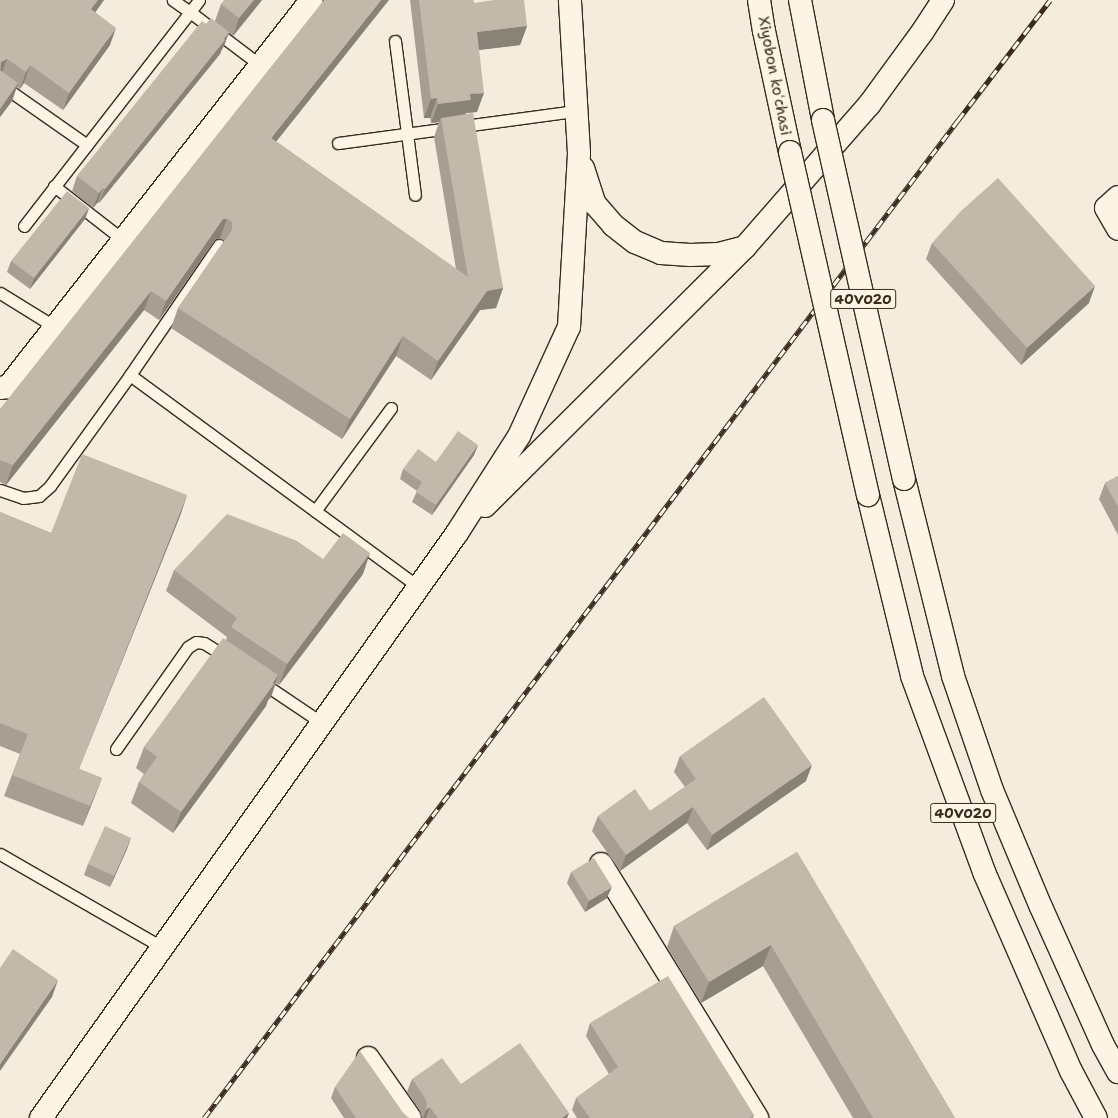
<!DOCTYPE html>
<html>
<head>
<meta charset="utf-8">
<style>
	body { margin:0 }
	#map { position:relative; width:1118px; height:1118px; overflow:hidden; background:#f4eddd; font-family:"Shantell Sans",sans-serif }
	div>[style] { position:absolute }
	.roads { filter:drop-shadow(1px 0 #3b2a1e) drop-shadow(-1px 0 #3b2a1e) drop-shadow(0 1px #3b2a1e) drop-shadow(0 -1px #3b2a1e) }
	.lane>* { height:11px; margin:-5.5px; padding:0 5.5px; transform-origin:5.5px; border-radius:5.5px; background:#fcf5e5 }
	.street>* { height:22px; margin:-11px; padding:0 11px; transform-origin:11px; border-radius:11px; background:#fcf5e5 }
	.secondary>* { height:22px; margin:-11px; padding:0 11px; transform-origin:11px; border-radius:11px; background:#fcf5e5 }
	.primary>* { height:22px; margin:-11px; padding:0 11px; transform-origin:11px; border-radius:11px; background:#fcf5e5 }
	.rail>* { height:4.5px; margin-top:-2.25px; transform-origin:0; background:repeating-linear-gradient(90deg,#fcf5e5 0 9px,#3b2a1e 0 18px); box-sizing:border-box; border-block:1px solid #3b2a1e }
	.bridges { filter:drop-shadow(1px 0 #3b2a1e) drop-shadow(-1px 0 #3b2a1e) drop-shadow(0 1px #3b2a1e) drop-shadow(0 -1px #3b2a1e) }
	.primary-bridge>* { height:22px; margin:-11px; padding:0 11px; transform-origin:11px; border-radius:11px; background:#fcf5e5 }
	.wall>* { inset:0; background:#a89f92 }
	.shaded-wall>* { inset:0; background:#888277 }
	.building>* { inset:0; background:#c3b9aa }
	span { translate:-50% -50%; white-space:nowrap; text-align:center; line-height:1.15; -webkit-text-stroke:3px #fcf5e5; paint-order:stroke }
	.shield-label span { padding:1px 3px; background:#fcf5e5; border:1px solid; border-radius:3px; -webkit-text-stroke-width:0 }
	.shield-label { font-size:14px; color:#3b2a1e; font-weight:700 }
	.street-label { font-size:15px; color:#3b2a1e }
</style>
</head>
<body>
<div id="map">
	<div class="roads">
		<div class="lane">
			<div style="left:199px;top:0;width:15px;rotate:127deg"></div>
			<div style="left:190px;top:12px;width:88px;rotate:37.1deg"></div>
			<div style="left:395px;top:41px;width:155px;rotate:82.6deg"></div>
			<div style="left:0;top:84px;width:106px;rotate:35deg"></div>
			<div style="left:338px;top:143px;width:240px;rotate:-7.7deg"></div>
			<div style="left:54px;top:186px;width:88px;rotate:38deg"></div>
			<div style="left:24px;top:226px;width:271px;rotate:-52.2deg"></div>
			<div style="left:190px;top:12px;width:21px;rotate:-145deg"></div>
			<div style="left:219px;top:245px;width:158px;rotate:124.4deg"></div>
			<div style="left:130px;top:375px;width:358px;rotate:36.3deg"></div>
			<div style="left:0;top:293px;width:65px;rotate:31.7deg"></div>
			<div style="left:0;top:490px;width:24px;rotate:19deg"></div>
			<div style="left:23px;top:498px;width:16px;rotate:-7deg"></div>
			<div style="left:39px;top:496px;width:15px;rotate:-42deg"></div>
			<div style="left:50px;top:486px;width:137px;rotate:-54.2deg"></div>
			<div style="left:315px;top:511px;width:128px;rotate:-53.6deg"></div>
			<div style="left:261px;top:682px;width:73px;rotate:33.9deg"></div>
			<div style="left:116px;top:749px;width:125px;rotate:-54.8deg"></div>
			<div style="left:188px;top:647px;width:9px;rotate:-32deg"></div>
			<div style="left:196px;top:642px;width:8px;rotate:7deg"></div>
			<div style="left:204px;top:643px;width:26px;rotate:32deg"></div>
			<div style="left:0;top:854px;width:187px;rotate:29.9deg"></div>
		</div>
		<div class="street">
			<div style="left:1118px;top:197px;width:16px;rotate:137deg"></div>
			<div style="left:1106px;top:208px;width:24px;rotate:60deg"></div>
			<div style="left:0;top:388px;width:8px;rotate:-7deg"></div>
			<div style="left:8px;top:387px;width:492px;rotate:-51.9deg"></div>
			<div style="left:601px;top:864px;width:298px;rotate:58.4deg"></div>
			<div style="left:368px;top:1058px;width:73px;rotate:55deg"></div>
		</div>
		<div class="secondary">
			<div style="left:583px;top:168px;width:38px;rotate:72deg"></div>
			<div style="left:595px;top:204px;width:28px;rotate:49deg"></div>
			<div style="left:613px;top:225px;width:28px;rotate:38deg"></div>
			<div style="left:635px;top:242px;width:28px;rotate:23deg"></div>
			<div style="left:661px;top:253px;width:29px;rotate:4deg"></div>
			<div style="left:690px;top:255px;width:29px;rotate:-2deg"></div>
			<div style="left:719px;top:254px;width:27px;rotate:-15deg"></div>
			<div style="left:485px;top:506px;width:367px;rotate:-44.9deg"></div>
			<div style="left:745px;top:247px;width:189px;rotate:-48.9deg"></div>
			<div style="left:869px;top:105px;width:92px;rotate:-53.9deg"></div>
			<div style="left:923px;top:31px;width:37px;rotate:-57deg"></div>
			<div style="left:41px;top:1118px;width:718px;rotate:-54.58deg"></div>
			<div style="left:457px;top:533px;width:115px;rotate:-57.4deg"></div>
			<div style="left:519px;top:436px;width:120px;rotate:-65.4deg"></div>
			<div style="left:569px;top:327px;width:174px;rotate:-86.7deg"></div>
			<div style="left:579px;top:153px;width:153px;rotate:-93.4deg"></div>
		</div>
		<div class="primary">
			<div style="left:759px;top:0;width:31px;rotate:81deg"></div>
			<div style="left:764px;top:31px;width:124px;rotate:77.9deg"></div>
			<div style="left:800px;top:0;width:122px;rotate:79.1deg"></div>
			<div style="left:904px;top:479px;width:203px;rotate:76deg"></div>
			<div style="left:953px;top:676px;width:120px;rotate:71.1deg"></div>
			<div style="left:992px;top:790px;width:127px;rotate:67.3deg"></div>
			<div style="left:1041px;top:907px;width:151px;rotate:65.8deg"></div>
			<div style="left:1103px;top:1045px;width:31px;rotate:61deg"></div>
			<div style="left:868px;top:495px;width:186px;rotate:76.3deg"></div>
			<div style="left:912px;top:676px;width:209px;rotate:69.8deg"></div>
			<div style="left:984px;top:872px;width:217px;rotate:66.4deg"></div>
			<div style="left:1071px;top:1071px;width:53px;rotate:62deg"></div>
		</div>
	</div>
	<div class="rail">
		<div style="left:204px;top:1118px;width:1251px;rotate:-52.93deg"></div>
		<div style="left:958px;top:120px;width:151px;rotate:-52.5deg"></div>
	</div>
	<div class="bridges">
		<div class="primary-bridge">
			<div style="left:823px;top:120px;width:368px;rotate:77.3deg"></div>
			<div style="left:790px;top:152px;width:352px;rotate:77.2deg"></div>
		</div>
	</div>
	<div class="wall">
		<div style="clip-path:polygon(0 0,104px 0,95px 12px,110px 45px,63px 110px,24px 83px,20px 89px,17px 87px,12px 101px,0 117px)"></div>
		<div style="clip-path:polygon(262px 0,233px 36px,229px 33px,224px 46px,222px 49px,220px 54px,99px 203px,98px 202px,93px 208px,72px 191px,77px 176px,206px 24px,215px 21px,221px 4px)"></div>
		<div style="clip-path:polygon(410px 0,473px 0,474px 3px,527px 26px,520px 45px,479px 50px,477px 112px,466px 113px,465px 114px,503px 288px,496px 308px,480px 310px,431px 380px,396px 356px,342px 439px,171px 328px,178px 308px,224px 241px,220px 238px,216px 239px,159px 320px,144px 310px,6px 485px,0 482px,0 409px,277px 142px,456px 269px,434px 137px,439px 122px,431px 123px,430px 118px,424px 118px)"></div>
		<div style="clip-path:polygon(89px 208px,85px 219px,30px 289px,7px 272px,11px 261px)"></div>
		<div style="clip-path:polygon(932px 243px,1089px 303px,1021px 365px,926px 259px)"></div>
		<div style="clip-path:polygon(478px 445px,474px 455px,432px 515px,412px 502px,417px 491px,400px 479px,403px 469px,436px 462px)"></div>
		<div style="clip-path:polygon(1118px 476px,1118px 535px,1099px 499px,1105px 483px)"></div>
		<div style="clip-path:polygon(187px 495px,180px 516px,79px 769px,102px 778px,83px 826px,4px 796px,20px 754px,0 746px,0 512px,51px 533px)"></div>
		<div style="clip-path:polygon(323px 559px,363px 574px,279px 685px,276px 683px,271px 697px,268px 700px,266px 706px,173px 833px,131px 803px,139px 782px,144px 774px,136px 768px,144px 747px,226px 640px,227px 637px,166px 591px,174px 570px)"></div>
		<div style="clip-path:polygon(680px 756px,806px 781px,707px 850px,687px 823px,620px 871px,592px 831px,598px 816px,650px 811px,685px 787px,674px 772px)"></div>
		<div style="clip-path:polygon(131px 838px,127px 849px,110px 887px,84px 875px,88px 864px)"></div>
		<div style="clip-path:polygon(797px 852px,955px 1118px,853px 1118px,763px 966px,701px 1003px,667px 947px,674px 926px)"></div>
		<div style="clip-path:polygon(571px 872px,607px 898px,585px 912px,567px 883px)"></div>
		<div style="clip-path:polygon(590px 1023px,754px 1115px,753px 1118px,577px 1118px,572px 1110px,576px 1098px,609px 1074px,586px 1036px)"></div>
		<div style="clip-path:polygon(412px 1079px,461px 1084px,569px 1113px,567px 1118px,422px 1118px,420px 1111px,407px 1092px)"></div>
		<div style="clip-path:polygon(335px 1087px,404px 1114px,409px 1118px,344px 1118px,331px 1098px)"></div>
	</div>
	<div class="shaded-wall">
		<div style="clip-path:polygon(98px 0,104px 0,85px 27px,91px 9px)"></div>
		<div style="clip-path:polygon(254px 0,262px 0,233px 36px,239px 18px)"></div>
		<div style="clip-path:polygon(381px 0,389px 0,264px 157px,271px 138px)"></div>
		<div style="clip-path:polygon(527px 26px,520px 45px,470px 51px,477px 32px)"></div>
		<div style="clip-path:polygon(116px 28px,110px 45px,63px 110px,69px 93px)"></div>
		<div style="clip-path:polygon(229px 32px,224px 46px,222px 49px,220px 54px,99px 203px,105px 189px)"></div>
		<div style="clip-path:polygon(7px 59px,0 77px,1px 62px)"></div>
		<div style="clip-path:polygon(30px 65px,24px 83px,20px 89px,26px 72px)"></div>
		<div style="clip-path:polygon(18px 83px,12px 101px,0 117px,0 109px)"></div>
		<div style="clip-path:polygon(484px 93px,477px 112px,466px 113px,464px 119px,441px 118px,439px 122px,431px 123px,438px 104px,470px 94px)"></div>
		<div style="clip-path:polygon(437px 98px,430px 118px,424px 118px,431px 99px)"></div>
		<div style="clip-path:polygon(103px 188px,98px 202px,93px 208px,99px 193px)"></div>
		<div style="clip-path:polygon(89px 208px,85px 219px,30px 289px,34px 278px)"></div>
		<div style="clip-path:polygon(223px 219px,227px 219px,220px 238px,216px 239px,159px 320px,166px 301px)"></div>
		<div style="clip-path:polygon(1095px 286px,1089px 303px,1021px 365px,1027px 348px)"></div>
		<div style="clip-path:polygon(503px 288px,496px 308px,480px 310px,431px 380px,438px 361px,487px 291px)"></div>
		<div style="clip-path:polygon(151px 291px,144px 310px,6px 485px,13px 465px)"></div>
		<div style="clip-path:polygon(403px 336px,396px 356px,342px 439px,350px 419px)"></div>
		<div style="clip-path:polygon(478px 445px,474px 455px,432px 515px,436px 505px)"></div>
		<div style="clip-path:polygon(187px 495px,180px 516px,71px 789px,79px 769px)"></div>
		<div style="clip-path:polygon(370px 553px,363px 574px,279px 685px,287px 664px)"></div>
		<div style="clip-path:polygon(278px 675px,271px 697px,268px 700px,266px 706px,173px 833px,181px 812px)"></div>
		<div style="clip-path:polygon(812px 765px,806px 781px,707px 850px,712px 835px)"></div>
		<div style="clip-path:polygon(102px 778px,94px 798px,83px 826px,90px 806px)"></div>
		<div style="clip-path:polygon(693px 807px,687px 823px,620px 871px,626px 855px)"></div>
		<div style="clip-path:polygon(131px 838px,127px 849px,110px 887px,114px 876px)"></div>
		<div style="clip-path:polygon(612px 887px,607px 898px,585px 912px,589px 901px)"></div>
		<div style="clip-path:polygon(771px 945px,763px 966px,701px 1003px,709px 982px)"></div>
		<div style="clip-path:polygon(58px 980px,52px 997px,0 1071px,0 1064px)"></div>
		<div style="clip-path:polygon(430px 1107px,426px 1118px,423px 1118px,426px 1110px)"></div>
		<div style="clip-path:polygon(569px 1113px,567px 1118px,562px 1118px)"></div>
	</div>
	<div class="building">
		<div style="clip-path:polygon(0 0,98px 0,91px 9px,116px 28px,69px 93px,30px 65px,26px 72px,10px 61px,7px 59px,1px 62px,0 70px,18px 83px,0 109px)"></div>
		<div style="clip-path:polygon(224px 0,254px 0,239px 18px,221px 4px)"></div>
		<div style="clip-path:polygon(324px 0,381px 0,271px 138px,468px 277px,441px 118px,473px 113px,503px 288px,487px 291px,438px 361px,403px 336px,350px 419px,178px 308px,232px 230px,232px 222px,227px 219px,223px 219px,166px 301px,151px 291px,13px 465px,0 460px,0 409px)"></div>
		<div style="clip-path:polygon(419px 0,473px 0,474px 3px,494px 0,524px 0,527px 26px,477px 32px,484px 93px,470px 94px,471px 100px,438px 104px,437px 98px,431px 99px)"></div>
		<div style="clip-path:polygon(211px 18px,229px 32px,224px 39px,225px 40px,105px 189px,103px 188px,99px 193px,77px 176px,202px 21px,206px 24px)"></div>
		<div style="clip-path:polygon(998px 178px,1095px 286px,1027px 348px,932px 243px,961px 211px)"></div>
		<div style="clip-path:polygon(67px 191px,89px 208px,34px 278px,11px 261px)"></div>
		<div style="clip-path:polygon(458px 431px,478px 445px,436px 505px,416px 492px,422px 482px,403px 469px,418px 449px,436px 462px)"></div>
		<div style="clip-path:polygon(82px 454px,187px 495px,79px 769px,102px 778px,90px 806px,12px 775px,28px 734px,0 723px,0 512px,51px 533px)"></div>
		<div style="clip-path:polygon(1118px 476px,1118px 507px,1105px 483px)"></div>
		<div style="clip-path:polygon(227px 514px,297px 541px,323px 559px,343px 533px,370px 553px,287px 664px,231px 627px,237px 618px,174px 570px)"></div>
		<div style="clip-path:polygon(223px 638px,278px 675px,273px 683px,274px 684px,181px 812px,139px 782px,157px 757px,144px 747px)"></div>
		<div style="clip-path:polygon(764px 697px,812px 765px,712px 835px,693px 807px,626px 855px,598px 816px,635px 789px,650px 811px,696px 779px,680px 756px)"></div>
		<div style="clip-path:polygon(105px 826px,131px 838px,114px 876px,88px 864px)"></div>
		<div style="clip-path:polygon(797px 852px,955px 1118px,873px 1118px,771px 945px,709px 982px,674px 926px)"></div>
		<div style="clip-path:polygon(594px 858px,612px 887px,589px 901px,571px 872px)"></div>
		<div style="clip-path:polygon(13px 949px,58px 980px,0 1064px,0 968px)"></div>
		<div style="clip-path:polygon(668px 976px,754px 1115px,749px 1118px,590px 1118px,576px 1098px,618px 1067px,590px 1023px)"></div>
		<div style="clip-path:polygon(520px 1043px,569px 1113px,562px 1118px,438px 1118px,430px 1107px,426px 1110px,427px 1104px,425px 1098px,412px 1079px,442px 1058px,461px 1084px)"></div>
		<div style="clip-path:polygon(360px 1051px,404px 1114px,409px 1118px,356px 1118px,335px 1087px)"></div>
	</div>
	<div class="shield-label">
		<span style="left:863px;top:299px">40V020</span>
		<span style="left:963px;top:813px">40V020</span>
	</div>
	<div class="street-label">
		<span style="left:774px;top:76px;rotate:79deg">Xiyobon koʻchasi</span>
	</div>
</div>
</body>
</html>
